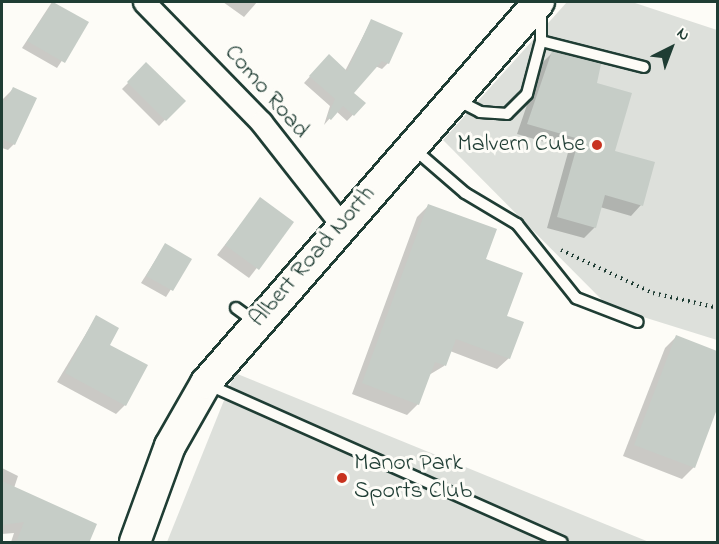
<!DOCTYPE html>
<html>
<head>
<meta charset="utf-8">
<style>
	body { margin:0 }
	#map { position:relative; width:719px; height:544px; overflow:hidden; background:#fdfcf7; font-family:"Indie Flower",sans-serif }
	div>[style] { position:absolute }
	.green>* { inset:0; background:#dde0db }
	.shadow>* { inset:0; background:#0003 }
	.building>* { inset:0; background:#c6cdc7 }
	.path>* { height:4px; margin-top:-2px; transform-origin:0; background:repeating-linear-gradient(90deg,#1f3d34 0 1.5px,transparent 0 6px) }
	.roads { filter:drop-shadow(2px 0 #1f3d34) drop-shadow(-2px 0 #1f3d34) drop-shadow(0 2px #1f3d34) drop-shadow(0 -2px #1f3d34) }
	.lane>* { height:10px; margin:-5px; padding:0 5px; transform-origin:5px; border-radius:5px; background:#fdfcf7 }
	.street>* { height:21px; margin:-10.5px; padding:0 10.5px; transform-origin:10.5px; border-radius:10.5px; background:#fdfcf7 }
	.secondary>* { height:30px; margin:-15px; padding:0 15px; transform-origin:15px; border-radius:15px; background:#fdfcf7 }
	.dots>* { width:16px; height:16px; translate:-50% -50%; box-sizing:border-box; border:3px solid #fdfcf7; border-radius:50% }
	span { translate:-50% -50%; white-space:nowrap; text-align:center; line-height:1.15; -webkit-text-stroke:6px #fdfcf7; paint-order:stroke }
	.street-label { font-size:24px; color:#1f3d34 }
	.poi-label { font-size:24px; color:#1f3d34 }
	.right { translate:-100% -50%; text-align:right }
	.left { translate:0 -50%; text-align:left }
	.frame { position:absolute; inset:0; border:3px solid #1f3d34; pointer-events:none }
	.north { position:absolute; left:641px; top:18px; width:60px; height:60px; -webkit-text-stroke:4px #fdfcf7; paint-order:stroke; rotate:42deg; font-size:16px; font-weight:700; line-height:24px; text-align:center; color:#1f3d34 }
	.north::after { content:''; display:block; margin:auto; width:21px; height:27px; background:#1f3d34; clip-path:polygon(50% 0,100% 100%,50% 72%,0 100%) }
</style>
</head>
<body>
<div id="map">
	<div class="green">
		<div style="clip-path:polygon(567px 2px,632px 2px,717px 30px,717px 340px,608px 306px,443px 140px)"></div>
		<div style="clip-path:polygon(235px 373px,649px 542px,167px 542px)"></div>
	</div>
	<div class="shadow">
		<div style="clip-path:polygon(52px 2px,87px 23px,57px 68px,22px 48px)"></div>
		<div style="clip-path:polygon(223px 2px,257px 2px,244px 17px)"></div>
		<div style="clip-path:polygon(371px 21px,388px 63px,382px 69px,375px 66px,352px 93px,364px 103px,347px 121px,336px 111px,324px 125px,330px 106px,304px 83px,323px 62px,345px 71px)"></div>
		<div style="clip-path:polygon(552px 53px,595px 84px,613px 152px,641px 205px,631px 216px,600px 207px,595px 227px,584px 238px,547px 228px,569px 149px,517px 134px,541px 64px)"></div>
		<div style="clip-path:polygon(146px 65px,183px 101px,159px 126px,122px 89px)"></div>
		<div style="clip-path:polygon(13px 89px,14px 144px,8px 150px,2px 148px,2px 100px)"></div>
		<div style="clip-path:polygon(261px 199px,292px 223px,249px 278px,217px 255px)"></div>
		<div style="clip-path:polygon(428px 206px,484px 260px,505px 317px,509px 358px,497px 369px,450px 351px,444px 366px,429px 375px,418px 404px,407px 415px,352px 394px,417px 217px)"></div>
		<div style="clip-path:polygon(165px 245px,190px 259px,166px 297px,141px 283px)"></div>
		<div style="clip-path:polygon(96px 317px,125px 405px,116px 414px,57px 382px)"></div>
		<div style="clip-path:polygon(676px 337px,718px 353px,718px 405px,694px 467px,682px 479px,623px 456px,665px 348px)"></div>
		<div style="clip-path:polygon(2px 468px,18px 476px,14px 488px,88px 542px,11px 542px,14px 533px,2px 534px)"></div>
	</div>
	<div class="building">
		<div style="clip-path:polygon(53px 2px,89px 22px,65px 63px,27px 41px)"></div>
		<div style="clip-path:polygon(371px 19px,403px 33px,389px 64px,382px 61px,354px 93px,366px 103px,354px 116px,343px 106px,331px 120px,327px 117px,335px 99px,309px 76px,329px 54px,347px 71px)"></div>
		<div style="clip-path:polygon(552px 51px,601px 64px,597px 83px,632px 93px,615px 151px,655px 162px,643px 206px,605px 195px,596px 228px,557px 217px,579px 139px,527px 124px)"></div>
		<div style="clip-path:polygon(146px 62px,186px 101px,166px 121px,127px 82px)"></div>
		<div style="clip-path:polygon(13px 87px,37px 98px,15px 145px,2px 139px,2px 99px,6px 101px)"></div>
		<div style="clip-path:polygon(260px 197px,294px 222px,259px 270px,225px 245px)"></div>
		<div style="clip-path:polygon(428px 204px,497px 229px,486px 259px,523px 273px,507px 316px,524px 322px,510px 359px,456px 339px,446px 366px,435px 362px,419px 405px,362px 383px)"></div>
		<div style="clip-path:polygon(165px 243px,192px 259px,173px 291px,146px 276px)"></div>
		<div style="clip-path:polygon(96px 315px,119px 328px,110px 345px,148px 365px,126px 406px,65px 373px)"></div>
		<div style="clip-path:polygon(676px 335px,717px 351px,717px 409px,695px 468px,634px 445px)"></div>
		<div style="clip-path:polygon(2px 481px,97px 524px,89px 543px,16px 543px,24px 522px,2px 525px)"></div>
	</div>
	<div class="path">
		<div style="left:561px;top:250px;width:102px;rotate:25.1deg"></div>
		<div style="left:653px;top:293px;width:67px;rotate:13deg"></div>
	</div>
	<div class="roads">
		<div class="lane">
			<div style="left:541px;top:8px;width:33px;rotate:90deg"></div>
			<div style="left:541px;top:41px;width:106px;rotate:14.2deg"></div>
			<div style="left:455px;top:99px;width:28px;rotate:27deg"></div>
			<div style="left:480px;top:112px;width:27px;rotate:4deg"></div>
			<div style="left:507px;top:114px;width:28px;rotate:-45deg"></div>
			<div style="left:527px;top:94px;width:55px;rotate:-75.2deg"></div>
			<div style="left:414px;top:149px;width:67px;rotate:40.8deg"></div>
			<div style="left:465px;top:193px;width:61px;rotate:30.8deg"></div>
			<div style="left:517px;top:224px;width:95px;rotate:51.4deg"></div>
			<div style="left:576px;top:298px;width:66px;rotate:21.2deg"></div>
			<div style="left:236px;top:308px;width:24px;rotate:36deg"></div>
			<div style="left:209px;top:385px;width:386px;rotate:24deg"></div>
		</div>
		<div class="street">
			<div style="left:144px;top:2px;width:168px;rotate:45.7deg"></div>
			<div style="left:261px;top:122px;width:130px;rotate:51.9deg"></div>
		</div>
		<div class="secondary">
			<div style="left:135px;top:542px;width:102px;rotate:-70deg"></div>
			<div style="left:170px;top:446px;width:73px;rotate:-60.3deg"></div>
			<div style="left:206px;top:383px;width:506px;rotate:-48.85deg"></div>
		</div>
	</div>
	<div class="dots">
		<div style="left:597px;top:145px;background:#c8321e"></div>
		<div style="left:342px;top:478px;background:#c8321e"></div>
	</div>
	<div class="street-label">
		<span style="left:266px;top:92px;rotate:49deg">Como Road</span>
		<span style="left:313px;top:257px;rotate:-49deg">Albert Road North</span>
	</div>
	<div class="poi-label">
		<span class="right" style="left:585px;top:145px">Malvern Cube</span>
		<span class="left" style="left:354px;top:478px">Manor Park<br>Sports Club</span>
	</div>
	<div class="frame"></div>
	<div class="north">N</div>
</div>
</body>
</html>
